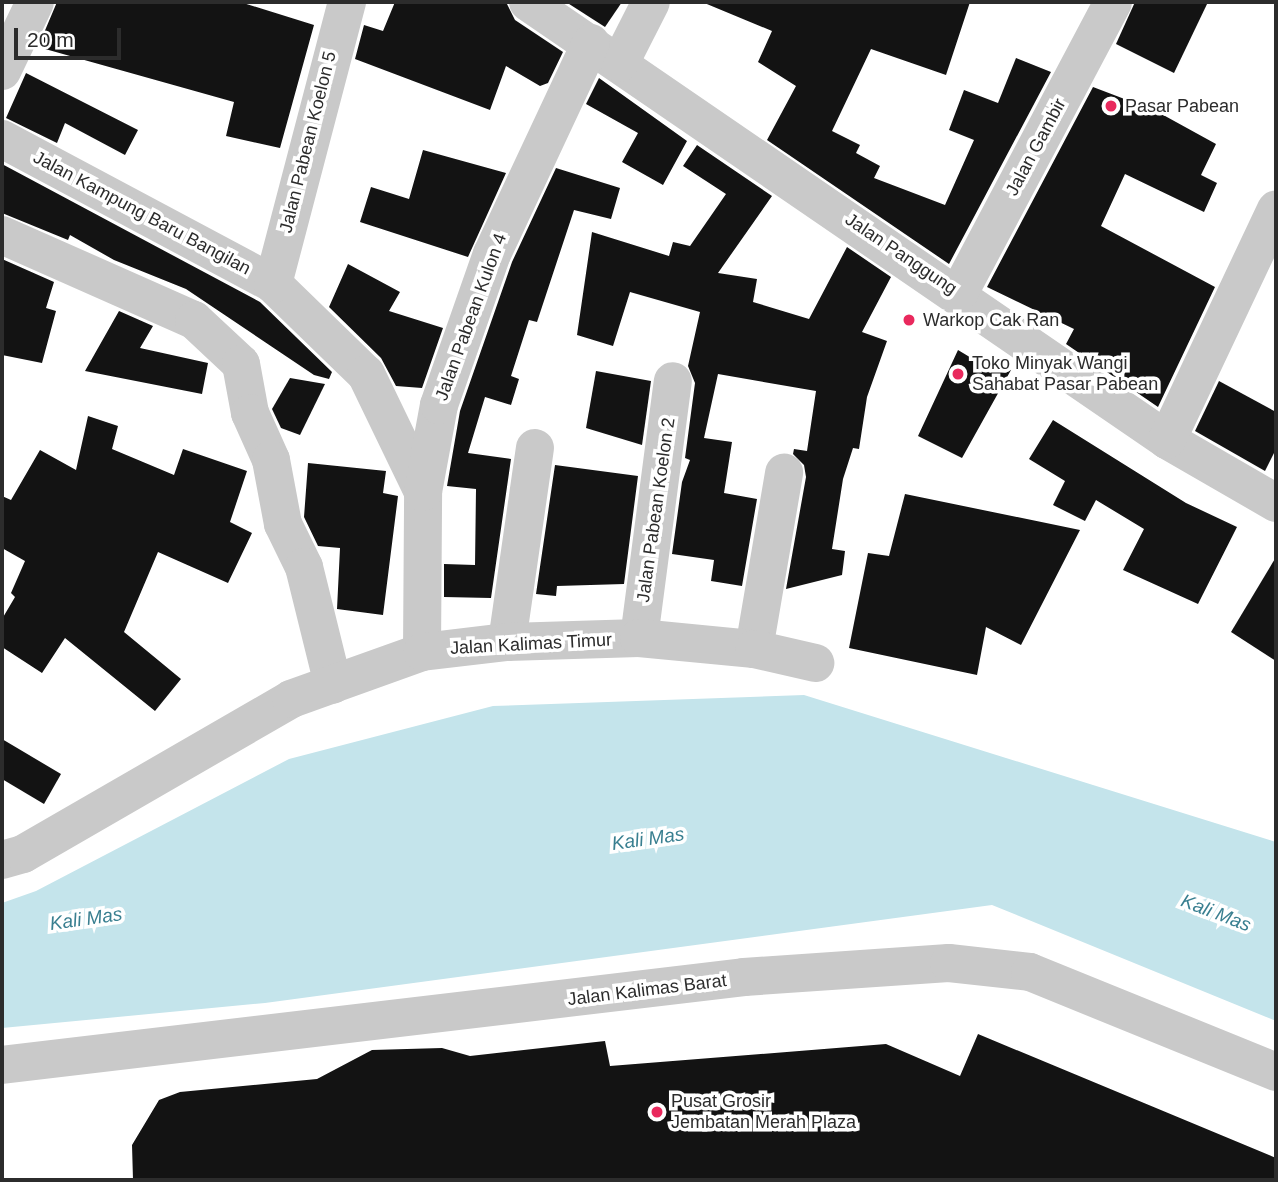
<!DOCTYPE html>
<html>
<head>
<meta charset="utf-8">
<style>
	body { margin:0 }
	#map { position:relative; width:1278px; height:1182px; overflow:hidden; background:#fff; font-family:Helvetica,sans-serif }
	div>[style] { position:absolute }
	.water>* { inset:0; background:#c4e4eb }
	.building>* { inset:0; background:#131313 }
	.minor>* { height:38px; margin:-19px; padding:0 19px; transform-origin:19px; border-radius:19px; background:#c9c9c9 }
	.dots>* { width:19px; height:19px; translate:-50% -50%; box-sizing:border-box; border:4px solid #fff; border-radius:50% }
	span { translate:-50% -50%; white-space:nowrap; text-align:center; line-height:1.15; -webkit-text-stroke:7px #fff; paint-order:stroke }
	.poi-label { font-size:18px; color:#2c2c2c }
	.left { translate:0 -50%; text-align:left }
	.street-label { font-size:18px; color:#2c2c2c }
	.water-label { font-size:19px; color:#397f90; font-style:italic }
	.frame { position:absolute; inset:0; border:4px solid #2c2c2c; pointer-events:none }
	.scale { position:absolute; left:14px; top:28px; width:107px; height:32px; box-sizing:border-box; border:4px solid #2c2c2c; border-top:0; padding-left:9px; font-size:21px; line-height:24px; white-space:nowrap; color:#2c2c2c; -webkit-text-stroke:5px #fff; paint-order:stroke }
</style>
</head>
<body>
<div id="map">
	<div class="water">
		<div style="clip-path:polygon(804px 695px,1276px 842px,1276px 1021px,992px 905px,265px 1003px,2px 1028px,2px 903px,36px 891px,289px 759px,493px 706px)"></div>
	</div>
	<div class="building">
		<div style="clip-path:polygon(57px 2px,240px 2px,314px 25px,280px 148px,226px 136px,234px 102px,38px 47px)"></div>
		<div style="clip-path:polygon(395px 2px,506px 2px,515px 20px,563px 52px,548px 83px,540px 86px,506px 66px,490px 110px,355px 59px,364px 25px,383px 31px)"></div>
		<div style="clip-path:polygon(566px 2px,622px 2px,605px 27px)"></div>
		<div style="clip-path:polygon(702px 2px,970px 2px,946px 75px,871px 49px,832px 131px,860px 145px,856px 153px,880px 166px,874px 178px,945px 205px,974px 140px,949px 130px,964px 90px,998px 103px,1016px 58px,1051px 72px,949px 264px,767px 140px,796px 86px,758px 62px,772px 31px)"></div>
		<div style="clip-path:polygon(1135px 2px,1208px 2px,1174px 73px,1116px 44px)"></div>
		<div style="clip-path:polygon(26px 73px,138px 130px,125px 155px,65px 123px,57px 143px,6px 118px)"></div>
		<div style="clip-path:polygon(599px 78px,687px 141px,663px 185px,622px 162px,638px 133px,586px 104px)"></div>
		<div style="clip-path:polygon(1093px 87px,1156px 111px,1216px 144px,1201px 175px,1217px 183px,1204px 212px,1125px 174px,1101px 226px,1215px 287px,1158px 407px,1066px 344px,1074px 329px,987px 287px)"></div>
		<div style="clip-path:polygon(697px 145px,772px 196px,718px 273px,757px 279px,753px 302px,809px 319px,847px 247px,891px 277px,862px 332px,887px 341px,867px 397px,859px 449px,853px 448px,843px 479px,832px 549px,845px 551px,842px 575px,786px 589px,806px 477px,804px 465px,793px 454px,794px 449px,807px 451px,816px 391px,718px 374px,704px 438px,732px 442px,724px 493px,757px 499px,742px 586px,711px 581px,714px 560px,672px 554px,682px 482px,690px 460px,685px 458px,695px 383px,688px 366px,700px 312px,630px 292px,613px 346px,577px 335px,592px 232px,669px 256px,673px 242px,690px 246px,726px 194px,683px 166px)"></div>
		<div style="clip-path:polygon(423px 150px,506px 173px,468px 257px,360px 222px,371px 187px,409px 199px)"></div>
		<div style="clip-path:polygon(2px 164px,260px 302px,332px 372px,329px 379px,314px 375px,186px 289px,114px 260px,70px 235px,68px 240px,2px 213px)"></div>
		<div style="clip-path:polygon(556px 168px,620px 188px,611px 219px,574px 210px,537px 322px,529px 320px,511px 376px,519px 379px,511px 405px,485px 397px,468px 453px,511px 459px,491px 598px,444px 597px,444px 564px,475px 565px,476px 489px,447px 486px,460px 411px,512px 262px)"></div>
		<div style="clip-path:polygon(2px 259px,54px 282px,46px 308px,56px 311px,42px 363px,2px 355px)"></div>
		<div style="clip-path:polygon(348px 264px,400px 292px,389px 311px,443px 328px,422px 388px,396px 386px,381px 358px,329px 307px)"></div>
		<div style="clip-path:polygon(119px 311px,153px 326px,140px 348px,208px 363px,202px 394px,85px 371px)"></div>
		<div style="clip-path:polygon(958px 350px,983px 365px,988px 356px,1011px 370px,962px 458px,918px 436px)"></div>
		<div style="clip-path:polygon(596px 371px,651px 381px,642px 445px,586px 428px)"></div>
		<div style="clip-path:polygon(290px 378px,325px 384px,300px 435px,281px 428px,272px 409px)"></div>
		<div style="clip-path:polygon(1219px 381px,1276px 412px,1276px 449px,1265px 471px,1195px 431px)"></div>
		<div style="clip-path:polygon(88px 416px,118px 426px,112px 449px,174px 475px,183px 449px,247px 471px,230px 522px,252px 533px,228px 583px,158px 552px,124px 632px,181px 679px,155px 711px,65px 638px,42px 673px,2px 647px,2px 619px,15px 597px,11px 593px,25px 561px,2px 548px,2px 496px,11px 500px,40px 450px,76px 470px)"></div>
		<div style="clip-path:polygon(1053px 420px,1186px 503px,1237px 527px,1198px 604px,1123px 570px,1144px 529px,1096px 500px,1085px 521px,1053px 505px,1065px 481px,1029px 459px)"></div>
		<div style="clip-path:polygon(308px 463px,386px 471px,383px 493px,398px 496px,383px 615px,337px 609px,340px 548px,318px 546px,304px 517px)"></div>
		<div style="clip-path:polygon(555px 465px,638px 476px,624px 584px,557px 586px,556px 596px,536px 594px)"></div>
		<div style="clip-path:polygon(905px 494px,1080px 530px,1021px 645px,986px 627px,977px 675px,849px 648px,868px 553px,889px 556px)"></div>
		<div style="clip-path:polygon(1276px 557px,1276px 661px,1231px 632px)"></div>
		<div style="clip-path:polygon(2px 739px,61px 774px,44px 804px,2px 779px)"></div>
		<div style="clip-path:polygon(978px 1034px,1276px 1158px,1276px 1180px,133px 1180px,132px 1145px,159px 1100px,180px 1092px,317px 1079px,372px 1050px,442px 1048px,470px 1056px,605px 1041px,610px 1066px,886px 1044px,960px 1076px)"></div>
	</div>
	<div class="minor">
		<div style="left:528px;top:2px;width:775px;rotate:34.43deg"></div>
		<div style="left:1167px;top:440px;width:126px;rotate:30deg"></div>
		<div style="left:620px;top:63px;width:68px;rotate:-63.1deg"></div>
		<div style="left:2px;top:71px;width:76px;rotate:-64.4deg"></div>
		<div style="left:2px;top:139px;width:307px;rotate:28.1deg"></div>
		<div style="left:273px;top:284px;width:129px;rotate:44.1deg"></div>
		<div style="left:366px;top:374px;width:131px;rotate:64.2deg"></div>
		<div style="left:2px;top:235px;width:210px;rotate:23.9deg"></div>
		<div style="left:194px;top:320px;width:64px;rotate:43.1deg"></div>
		<div style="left:241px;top:364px;width:50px;rotate:79.6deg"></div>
		<div style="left:250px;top:413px;width:51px;rotate:65.9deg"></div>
		<div style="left:271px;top:460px;width:65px;rotate:79.4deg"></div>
		<div style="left:283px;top:524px;width:48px;rotate:64deg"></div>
		<div style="left:304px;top:567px;width:121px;rotate:76.1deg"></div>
		<div style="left:273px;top:284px;width:292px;rotate:-75.3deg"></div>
		<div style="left:959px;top:293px;width:329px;rotate:-62.1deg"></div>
		<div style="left:1167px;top:440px;width:255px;rotate:-64.7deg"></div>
		<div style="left:639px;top:638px;width:259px;rotate:-82.5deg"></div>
		<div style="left:507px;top:642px;width:196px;rotate:-81.8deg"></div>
		<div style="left:754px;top:649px;width:179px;rotate:-80.3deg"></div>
		<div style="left:422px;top:652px;width:160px;rotate:-89.6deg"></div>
		<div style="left:423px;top:492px;width:88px;rotate:-79.6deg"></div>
		<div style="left:439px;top:405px;width:160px;rotate:-70.7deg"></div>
		<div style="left:492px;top:254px;width:233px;rotate:-64.9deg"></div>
		<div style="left:2px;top:860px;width:22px;rotate:-16deg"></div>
		<div style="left:23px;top:854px;width:310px;rotate:-30deg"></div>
		<div style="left:291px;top:699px;width:139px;rotate:-19.7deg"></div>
		<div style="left:422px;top:652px;width:86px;rotate:-6.7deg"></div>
		<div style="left:507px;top:642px;width:132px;rotate:-1.7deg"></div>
		<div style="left:639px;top:638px;width:116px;rotate:5.5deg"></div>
		<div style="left:754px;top:649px;width:63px;rotate:12.9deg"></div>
		<div style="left:2px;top:1065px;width:747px;rotate:-6.76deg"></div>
		<div style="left:744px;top:977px;width:205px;rotate:-3.9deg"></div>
		<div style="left:949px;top:963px;width:81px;rotate:6.3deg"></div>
		<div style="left:1030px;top:972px;width:266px;rotate:22.1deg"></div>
	</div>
	<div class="dots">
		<div style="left:1111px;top:106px;background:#e9295d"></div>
		<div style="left:909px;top:320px;background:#e9295d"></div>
		<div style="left:958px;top:374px;background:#e9295d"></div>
		<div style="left:657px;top:1112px;background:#e9295d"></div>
	</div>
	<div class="poi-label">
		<span class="left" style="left:1125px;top:106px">Pasar Pabean</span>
		<span class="left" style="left:923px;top:320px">Warkop Cak Ran</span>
		<span class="left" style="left:972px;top:374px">Toko Minyak Wangi<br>Sahabat Pasar Pabean</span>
		<span class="left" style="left:671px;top:1112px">Pusat Grosir<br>Jembatan Merah Plaza</span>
	</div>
	<div class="street-label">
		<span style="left:308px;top:142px;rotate:-76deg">Jalan Pabean Koelon 5</span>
		<span style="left:1036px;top:147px;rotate:-62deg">Jalan Gambir</span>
		<span style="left:142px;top:213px;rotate:28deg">Jalan Kampung Baru Bangilan</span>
		<span style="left:901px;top:254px;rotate:34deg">Jalan Panggung</span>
		<span style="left:471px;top:317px;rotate:-70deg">Jalan Pabean Kulon 4</span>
		<span style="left:656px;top:510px;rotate:-82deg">Jalan Pabean Koelon 2</span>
		<span style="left:531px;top:644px;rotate:-3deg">Jalan Kalimas Timur</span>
		<span style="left:647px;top:990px;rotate:-7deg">Jalan Kalimas Barat</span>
	</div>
	<div class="water-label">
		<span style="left:648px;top:839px;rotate:-8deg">Kali Mas</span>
		<span style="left:1216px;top:913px;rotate:21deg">Kali Mas</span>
		<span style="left:86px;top:919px;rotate:-8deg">Kali Mas</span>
	</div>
	<div class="frame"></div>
	<div class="scale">20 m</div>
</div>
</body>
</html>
